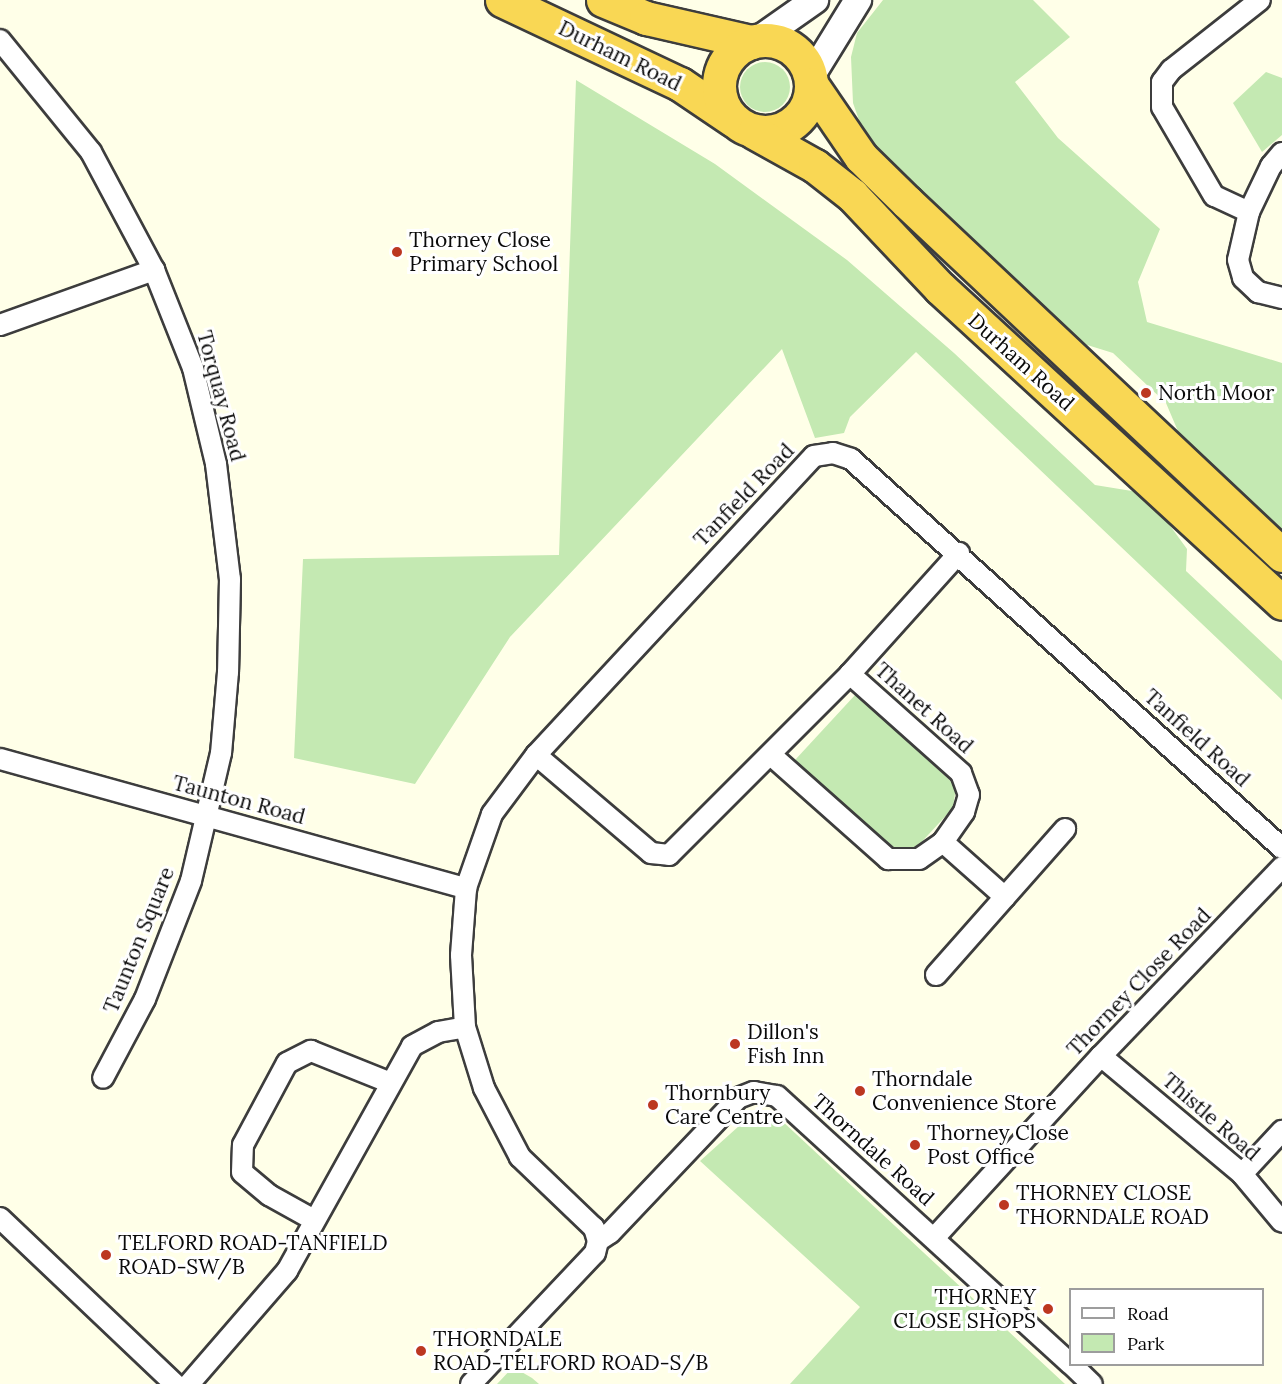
<!DOCTYPE html>
<html>
<head>
<meta charset="utf-8">
<style>
	body { margin:0 }
	#map { position:relative; width:1282px; height:1384px; overflow:hidden; background:#ffffe8; font-family:Lora,serif }
	div>[style] { position:absolute }
	.green>* { inset:0; background:#c4e9b2 }
	.round { border-radius:50% }
	.roads { filter:drop-shadow(2px 0 #3d3d3d) drop-shadow(-2px 0 #3d3d3d) drop-shadow(0 2px #3d3d3d) drop-shadow(0 -2px #3d3d3d) }
	.minor>* { height:20px; margin:-10px; padding:0 10px; transform-origin:10px; border-radius:10px; background:#fff }
	.tertiary>* { height:26px; margin:-13px; padding:0 13px; transform-origin:13px; border-radius:13px; background:#fff }
	.trunk>* { height:33px; margin:-16.5px; padding:0 16.5px; transform-origin:16.5px; border-radius:16.5px; background:#f9d754 }
	.trunk>.ring { margin:-16.5px; padding:0; box-sizing:content-box; background:none; border:33px solid #f9d754; border-radius:50% }
	.dots>* { width:16px; height:16px; translate:-50% -50%; box-sizing:border-box; border:3px solid #fff; border-radius:50% }
	span { translate:-50% -50%; white-space:nowrap; text-align:center; line-height:1.15; -webkit-text-stroke:6px #fff; paint-order:stroke }
	.street-label { font-size:21px; color:#0a0a0a }
	.poi-label { font-size:21px; color:#0a0a0a }
	.left { translate:0 -50%; text-align:left }
	.right { translate:-100% -50%; text-align:right }
	.legend { position:absolute; left:1069px; top:1288px; width:195px; height:78px; box-sizing:border-box; background:#fff; border:2px solid #9d9d9d; margin:0; padding:8px 10px; list-style:none; font-size:18px; color:#0a0a0a }
	.legend li { display:flex; align-items:center; gap:12px; height:30px }
	.legend b { width:30px; border:2px solid #9d9d9d }
</style>
</head>
<body>
<div id="map">
	<div class="green">
		<div style="clip-path:polygon(883px 0,1033px 0,1070px 37px,1015px 82px,1058px 138px,1160px 229px,1138px 282px,1147px 322px,1282px 363px,1282px 543px,1186px 450px,1166px 403px,1113px 353px,1068px 339px,865px 137px,853px 103px,851px 57px,857px 33px)"></div>
		<div class="round" style="left:740px;top:62px;width:50px;height:50px"></div>
		<div style="clip-path:polygon(1266px 72px,1282px 78px,1282px 135px,1262px 152px,1233px 103px)"></div>
		<div style="clip-path:polygon(576px 80px,715px 164px,847px 260px,954px 353px,1095px 485px,1138px 492px,1163px 516px,1187px 549px,1186px 571px,1282px 661px,1282px 700px,916px 352px,850px 417px,844px 433px,815px 438px,782px 349px,510px 637px,415px 784px,294px 758px,303px 559px,559px 555px)"></div>
		<div style="clip-path:polygon(856px 694px,956px 786px,953px 808px,916px 848px,892px 848px,795px 760px)"></div>
		<div style="clip-path:polygon(749px 1117px,781px 1120px,1065px 1384px,790px 1384px,860px 1307px,700px 1161px)"></div>
		<div style="clip-path:polygon(513px 1367px,532px 1378px,539px 1384px,497px 1384px)"></div>
	</div>
	<div class="roads">
		<div class="minor">
			<div style="left:0;top:40px;width:144px;rotate:50.9deg"></div>
			<div style="left:91px;top:152px;width:134px;rotate:61.9deg"></div>
			<div style="left:154px;top:270px;width:105px;rotate:68.3deg"></div>
			<div style="left:193px;top:368px;width:99px;rotate:76.5deg"></div>
			<div style="left:216px;top:464px;width:116px;rotate:83.1deg"></div>
			<div style="left:230px;top:579px;width:93px;rotate:91.2deg"></div>
			<div style="left:228px;top:672px;width:81px;rotate:94.9deg"></div>
			<div style="left:221px;top:753px;width:131px;rotate:103.2deg"></div>
			<div style="left:191px;top:881px;width:127px;rotate:111.3deg"></div>
			<div style="left:145px;top:999px;width:89px;rotate:118deg"></div>
			<div style="left:1282px;top:153px;width:17px;rotate:130deg"></div>
			<div style="left:1271px;top:166px;width:51px;rotate:115.6deg"></div>
			<div style="left:1249px;top:212px;width:49px;rotate:102.9deg"></div>
			<div style="left:1238px;top:260px;width:19px;rotate:74deg"></div>
			<div style="left:1243px;top:278px;width:21px;rotate:43deg"></div>
			<div style="left:1258px;top:292px;width:25px;rotate:14deg"></div>
			<div style="left:1249px;top:212px;width:38px;rotate:-155deg"></div>
			<div style="left:1214px;top:196px;width:103px;rotate:-120.3deg"></div>
			<div style="left:1162px;top:107px;width:25px;rotate:-90deg"></div>
			<div style="left:1162px;top:82px;width:15px;rotate:-53deg"></div>
			<div style="left:1171px;top:70px;width:113px;rotate:-38.2deg"></div>
			<div style="left:0;top:325px;width:164px;rotate:-19.7deg"></div>
			<div style="left:536px;top:755px;width:151px;rotate:40.4deg"></div>
			<div style="left:651px;top:853px;width:18px;rotate:6deg"></div>
			<div style="left:669px;top:855px;width:256px;rotate:-45deg"></div>
			<div style="left:850px;top:674px;width:163px;rotate:-48deg"></div>
			<div style="left:771px;top:755px;width:157px;rotate:41.6deg"></div>
			<div style="left:888px;top:859px;width:31px"></div>
			<div style="left:919px;top:859px;width:29px;rotate:-35deg"></div>
			<div style="left:943px;top:842px;width:37px;rotate:-55deg"></div>
			<div style="left:964px;top:812px;width:18px;rotate:-74deg"></div>
			<div style="left:969px;top:795px;width:23px;rotate:-110deg"></div>
			<div style="left:961px;top:773px;width:149px;rotate:-138.3deg"></div>
			<div style="left:0;top:759px;width:484px;rotate:15.5deg"></div>
			<div style="left:943px;top:842px;width:83px;rotate:41.6deg"></div>
			<div style="left:936px;top:975px;width:195px;rotate:-48.5deg"></div>
			<div style="left:1101px;top:1056px;width:184px;rotate:39.9deg"></div>
			<div style="left:1242px;top:1174px;width:62px;rotate:50.2deg"></div>
			<div style="left:1242px;top:1174px;width:59px;rotate:-47.1deg"></div>
			<div style="left:0;top:1218px;width:241px;rotate:43.5deg"></div>
			<div style="left:314px;top:1220px;width:51px;rotate:-150.9deg"></div>
			<div style="left:269px;top:1195px;width:35px;rotate:-140deg"></div>
			<div style="left:242px;top:1172px;width:27px;rotate:-88deg"></div>
			<div style="left:243px;top:1145px;width:93px;rotate:-61.8deg"></div>
			<div style="left:287px;top:1063px;width:27px;rotate:-27deg"></div>
			<div style="left:311px;top:1051px;width:86px;rotate:21.8deg"></div>
			<div style="left:935px;top:1237px;width:246px;rotate:-47.5deg"></div>
			<div style="left:1101px;top:1056px;width:262px;rotate:-46.2deg"></div>
			<div style="left:598px;top:1241px;width:14px;rotate:-107deg"></div>
			<div style="left:594px;top:1228px;width:103px;rotate:-136.2deg"></div>
			<div style="left:520px;top:1157px;width:78px;rotate:-117.6deg"></div>
			<div style="left:484px;top:1088px;width:64px;rotate:-107.3deg"></div>
			<div style="left:465px;top:1027px;width:72px;rotate:-93.2deg"></div>
			<div style="left:461px;top:955px;width:67px;rotate:-85.7deg"></div>
			<div style="left:466px;top:888px;width:78px;rotate:-70.6deg"></div>
			<div style="left:492px;top:814px;width:74px;rotate:-53.3deg"></div>
			<div style="left:536px;top:755px;width:408px;rotate:-47.1deg"></div>
			<div style="left:814px;top:456px;width:19px;rotate:-9deg"></div>
			<div style="left:833px;top:453px;width:19px;rotate:18deg"></div>
			<div style="left:851px;top:459px;width:581px;rotate:42.07deg"></div>
			<div style="left:1071px;top:1364px;width:29px;rotate:44deg"></div>
			<div style="left:189px;top:1384px;width:150px;rotate:-49.1deg"></div>
			<div style="left:287px;top:1271px;width:257px;rotate:-60.9deg"></div>
			<div style="left:412px;top:1046px;width:30px;rotate:-28deg"></div>
			<div style="left:438px;top:1032px;width:27px;rotate:-10deg"></div>
			<div style="left:471px;top:1384px;width:180px;rotate:-46.6deg"></div>
			<div style="left:595px;top:1253px;width:12px;rotate:-76deg"></div>
			<div style="left:598px;top:1241px;width:14px;rotate:-34deg"></div>
			<div style="left:610px;top:1233px;width:186px;rotate:-46.5deg"></div>
			<div style="left:738px;top:1098px;width:17px;rotate:-21deg"></div>
			<div style="left:754px;top:1092px;width:23px;rotate:10deg"></div>
			<div style="left:777px;top:1096px;width:397px;rotate:42.4deg"></div>
		</div>
		<div class="tertiary">
			<div style="left:758px;top:40px;width:70px;rotate:-35.1deg"></div>
			<div style="left:810px;top:78px;width:92px;rotate:-58.4deg"></div>
		</div>
		<div class="trunk">
			<div style="left:502px;top:0;width:197px;rotate:25.3deg"></div>
			<div style="left:680px;top:84px;width:64px;rotate:34.2deg"></div>
			<div style="left:603px;top:0;width:47px;rotate:22.7deg"></div>
			<div style="left:646px;top:18px;width:108px;rotate:12.9deg"></div>
			<div class="ring" style="left:719px;top:40px;width:59px;height:59px"></div>
			<div style="left:811px;top:84px;width:88px;rotate:55.6deg"></div>
			<div style="left:861px;top:157px;width:64px;rotate:44.4deg"></div>
			<div style="left:907px;top:202px;width:515px;rotate:43.27deg"></div>
			<div style="left:754px;top:132px;width:70px;rotate:29.1deg"></div>
			<div style="left:815px;top:166px;width:47px;rotate:38.1deg"></div>
			<div style="left:852px;top:195px;width:128px;rotate:46.6deg"></div>
			<div style="left:940px;top:288px;width:465px;rotate:42.6deg"></div>
		</div>
	</div>
	<div class="dots">
		<div style="left:397px;top:252px;background:#bc3721"></div>
		<div style="left:1146px;top:393px;background:#bc3721"></div>
		<div style="left:735px;top:1044px;background:#bc3721"></div>
		<div style="left:860px;top:1091px;background:#bc3721"></div>
		<div style="left:653px;top:1105px;background:#bc3721"></div>
		<div style="left:915px;top:1145px;background:#bc3721"></div>
		<div style="left:1004px;top:1205px;background:#bc3721"></div>
		<div style="left:106px;top:1255px;background:#bc3721"></div>
		<div style="left:1048px;top:1309px;background:#bc3721"></div>
		<div style="left:421px;top:1351px;background:#bc3721"></div>
	</div>
	<div class="street-label">
		<span style="left:620px;top:56px;rotate:26deg">Durham Road</span>
		<span style="left:1021px;top:362px;rotate:42deg">Durham Road</span>
		<span style="left:221px;top:396px;rotate:75deg">Torquay Road</span>
		<span style="left:744px;top:495px;rotate:-46deg">Tanfield Road</span>
		<span style="left:924px;top:708px;rotate:42deg">Thanet Road</span>
		<span style="left:1197px;top:738px;rotate:42deg">Tanfield Road</span>
		<span style="left:239px;top:800px;rotate:15deg">Taunton Road</span>
		<span style="left:139px;top:940px;rotate:-68deg">Taunton Square</span>
		<span style="left:1139px;top:982px;rotate:-46deg">Thorney Close Road</span>
		<span style="left:1211px;top:1117px;rotate:41deg">Thistle Road</span>
		<span style="left:873px;top:1150px;rotate:42deg">Thorndale Road</span>
	</div>
	<div class="poi-label">
		<span class="left" style="left:409px;top:252px">Thorney Close<br>Primary School</span>
		<span class="left" style="left:1158px;top:393px">North Moor</span>
		<span class="left" style="left:747px;top:1044px">Dillon's<br>Fish Inn</span>
		<span class="left" style="left:872px;top:1091px">Thorndale<br>Convenience Store</span>
		<span class="left" style="left:665px;top:1105px">Thornbury<br>Care Centre</span>
		<span class="left" style="left:927px;top:1145px">Thorney Close<br>Post Office</span>
		<span class="left" style="left:1016px;top:1205px">THORNEY CLOSE<br>THORNDALE ROAD</span>
		<span class="left" style="left:118px;top:1255px">TELFORD ROAD-TANFIELD<br>ROAD-SW/B</span>
		<span class="right" style="left:1036px;top:1309px">THORNEY<br>CLOSE SHOPS</span>
		<span class="left" style="left:433px;top:1351px">THORNDALE<br>ROAD-TELFORD ROAD-S/B</span>
	</div>
	<ul class="legend">
	<li><b style="height:8px;background:#fff"></b>Road</li>
	<li><b style="height:16px;background:#c4e9b2"></b>Park</li>
	</ul>
</div>
</body>
</html>
